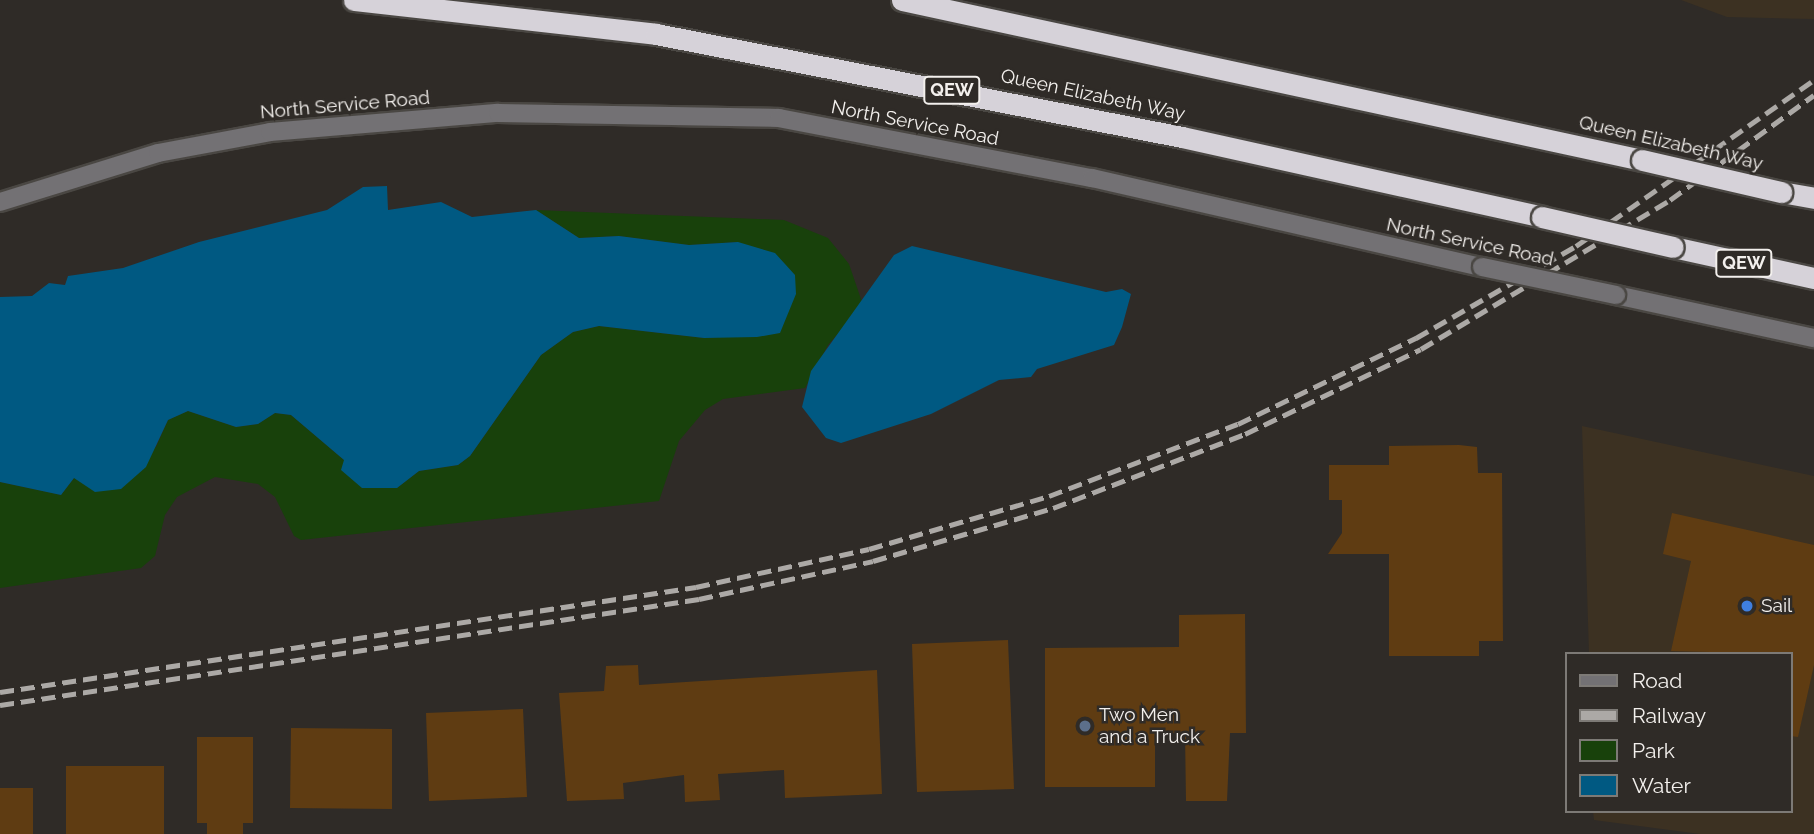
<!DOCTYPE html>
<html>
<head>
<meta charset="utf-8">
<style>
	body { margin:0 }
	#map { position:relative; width:1814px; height:834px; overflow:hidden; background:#2f2b27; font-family:Raleway,sans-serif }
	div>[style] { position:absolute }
	.commercial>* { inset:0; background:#3c3122 }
	.green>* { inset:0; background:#18410b }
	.water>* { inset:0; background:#005982 }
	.building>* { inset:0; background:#5f3c12 }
	.roads { filter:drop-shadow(2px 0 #4a4743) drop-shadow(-2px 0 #4a4743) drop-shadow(0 2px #4a4743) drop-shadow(0 -2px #4a4743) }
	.tertiary>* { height:18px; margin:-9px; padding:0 9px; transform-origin:9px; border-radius:9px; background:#737174 }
	.motorway>* { height:21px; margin:-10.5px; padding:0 10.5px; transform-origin:10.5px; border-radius:10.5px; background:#d6d2d9 }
	.rail>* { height:5px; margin-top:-2.5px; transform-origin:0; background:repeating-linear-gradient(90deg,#aca9a6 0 14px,transparent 0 21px) }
	.bridges { filter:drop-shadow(2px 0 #4a4743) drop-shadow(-2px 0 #4a4743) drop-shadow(0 2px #4a4743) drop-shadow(0 -2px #4a4743) }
	.tertiary-bridge>* { height:18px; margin:-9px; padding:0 9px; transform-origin:9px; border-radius:9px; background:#737174 }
	.motorway-bridge>* { height:21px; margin:-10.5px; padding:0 10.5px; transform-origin:10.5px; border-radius:10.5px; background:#d6d2d9 }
	.dots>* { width:19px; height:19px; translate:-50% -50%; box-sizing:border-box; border:4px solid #2f2b27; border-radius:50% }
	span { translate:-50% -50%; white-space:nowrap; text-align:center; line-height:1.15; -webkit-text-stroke:5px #2f2b27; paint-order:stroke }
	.shield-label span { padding:2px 5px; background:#2f2b27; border:2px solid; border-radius:5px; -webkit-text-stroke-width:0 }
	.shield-label { font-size:18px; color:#f3f0ed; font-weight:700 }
	.street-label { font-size:19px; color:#f3f0ed }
	.poi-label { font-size:19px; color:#f3f0ed }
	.left { translate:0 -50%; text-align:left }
	.legend { position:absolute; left:1565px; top:652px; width:228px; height:161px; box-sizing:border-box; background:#2f2b27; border:2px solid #7d7a76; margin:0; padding:9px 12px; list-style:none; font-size:21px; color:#f3f0ed }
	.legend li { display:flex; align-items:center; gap:14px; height:35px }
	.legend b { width:35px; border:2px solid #7d7a76 }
</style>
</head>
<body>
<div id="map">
	<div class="commercial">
		<div style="clip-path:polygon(1681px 0,1814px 0,1814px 19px,1727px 17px)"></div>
		<div style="clip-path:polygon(1582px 426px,1814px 476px,1814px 834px,1700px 834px,1594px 820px,1593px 811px,1791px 811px,1791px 654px,1589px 654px)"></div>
	</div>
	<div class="green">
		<div style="clip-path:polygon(536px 210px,784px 220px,828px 238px,849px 264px,863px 305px,828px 345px,805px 388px,723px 399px,705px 410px,679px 441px,659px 501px,301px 540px,294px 536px,275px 497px,258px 484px,215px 477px,177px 497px,165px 515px,155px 556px,141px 568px,0 588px,0 482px,61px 495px,74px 478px,156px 447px,168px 420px,188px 411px,236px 427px,258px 424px,275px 413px,291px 415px,344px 460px,397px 488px,419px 471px,458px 465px,470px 456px,541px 355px,573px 332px,599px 326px,704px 338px,780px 333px,738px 242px,689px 245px,619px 236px,579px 238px)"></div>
	</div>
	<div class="water">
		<div style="clip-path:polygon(387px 186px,388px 210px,441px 202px,472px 217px,536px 210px,579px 238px,619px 236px,689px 245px,738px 242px,775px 253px,795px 275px,796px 294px,780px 333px,757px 337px,704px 338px,599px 326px,573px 332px,541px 355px,470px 456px,458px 465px,419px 471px,397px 488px,362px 488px,341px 470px,344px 460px,291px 415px,275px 413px,258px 424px,236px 427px,188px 411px,168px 420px,146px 467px,121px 489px,95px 492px,74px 478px,61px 495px,0 482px,0 297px,32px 296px,49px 283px,65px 285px,68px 276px,123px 268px,199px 242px,327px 210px,363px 187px)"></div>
		<div style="clip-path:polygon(912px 246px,1106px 292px,1122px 289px,1131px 294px,1122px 327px,1114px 345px,1037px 369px,1031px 377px,999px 380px,931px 414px,841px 443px,826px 438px,802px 407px,811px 371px,894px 255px)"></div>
	</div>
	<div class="building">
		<div style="clip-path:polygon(1459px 445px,1477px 447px,1478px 473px,1502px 473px,1503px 641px,1479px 641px,1479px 656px,1389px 656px,1389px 554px,1328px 554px,1342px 533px,1342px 500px,1329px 500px,1329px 465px,1389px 465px,1389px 446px)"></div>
		<div style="clip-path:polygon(1672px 513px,1814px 545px,1814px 665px,1798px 737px,1791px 736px,1791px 654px,1671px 651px,1691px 561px,1663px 554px)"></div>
		<div style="clip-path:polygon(1245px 614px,1246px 733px,1230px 733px,1227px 801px,1186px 801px,1185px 733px,1155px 733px,1155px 787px,1045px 787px,1045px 648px,1179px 647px,1179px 615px)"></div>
		<div style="clip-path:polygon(1008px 640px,1014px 789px,917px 792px,912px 644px)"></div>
		<div style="clip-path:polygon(638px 665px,639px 685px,877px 670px,882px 794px,785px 798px,784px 770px,718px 774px,720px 800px,685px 802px,684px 775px,623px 783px,624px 799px,567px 801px,559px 693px,604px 691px,606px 666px)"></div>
		<div style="clip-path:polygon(523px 709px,527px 797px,429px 801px,426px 713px)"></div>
		<div style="clip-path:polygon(291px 728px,392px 729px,392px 809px,290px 808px)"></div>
		<div style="clip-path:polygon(197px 737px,253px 737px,253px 823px,243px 823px,243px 834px,207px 834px,207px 823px,197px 823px)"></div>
		<div style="clip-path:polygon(66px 766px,164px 766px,164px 834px,66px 834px)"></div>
		<div style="clip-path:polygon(0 788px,33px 788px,33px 834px,0 834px)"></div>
	</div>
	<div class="roads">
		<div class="tertiary">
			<div style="left:0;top:202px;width:165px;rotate:-17.2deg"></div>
			<div style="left:158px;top:153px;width:114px;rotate:-10.6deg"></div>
			<div style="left:270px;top:132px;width:229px;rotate:-4.8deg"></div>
			<div style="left:498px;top:113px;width:281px;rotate:1deg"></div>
			<div style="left:779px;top:118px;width:319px;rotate:10.9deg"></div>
			<div style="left:1092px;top:178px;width:400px;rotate:12.9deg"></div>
			<div style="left:1616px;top:295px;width:203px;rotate:12.3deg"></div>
		</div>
		<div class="motorway">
			<div style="left:354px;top:0;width:304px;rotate:6.4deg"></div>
			<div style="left:656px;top:34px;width:536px;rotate:11.08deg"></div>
			<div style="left:1182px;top:137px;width:369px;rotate:12.5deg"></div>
			<div style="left:902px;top:0;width:757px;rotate:12.2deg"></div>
			<div style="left:1781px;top:192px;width:34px;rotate:10deg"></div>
			<div style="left:1673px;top:247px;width:144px;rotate:12.4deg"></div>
		</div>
	</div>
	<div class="rail">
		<div style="left:0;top:692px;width:704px;rotate:-8.58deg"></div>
		<div style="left:696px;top:587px;width:177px;rotate:-12.4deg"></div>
		<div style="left:869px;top:549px;width:188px;rotate:-16.4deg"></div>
		<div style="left:1049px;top:496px;width:202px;rotate:-20.9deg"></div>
		<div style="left:1238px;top:424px;width:198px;rotate:-25.8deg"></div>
		<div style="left:1416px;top:338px;width:185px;rotate:-29.9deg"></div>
		<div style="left:1576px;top:246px;width:290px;rotate:-34.9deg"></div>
		<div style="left:0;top:705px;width:707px;rotate:-8.62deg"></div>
		<div style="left:699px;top:599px;width:178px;rotate:-12.3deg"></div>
		<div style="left:873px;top:561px;width:188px;rotate:-16.4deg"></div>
		<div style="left:1053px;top:508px;width:206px;rotate:-21.1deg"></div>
		<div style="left:1245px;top:434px;width:195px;rotate:-25.8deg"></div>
		<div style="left:1421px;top:349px;width:290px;rotate:-30.9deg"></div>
		<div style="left:1670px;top:200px;width:178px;rotate:-36.1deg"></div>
	</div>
	<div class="bridges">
		<div class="tertiary-bridge">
			<div style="left:1482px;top:267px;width:137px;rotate:11.8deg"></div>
		</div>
		<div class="motorway-bridge">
			<div style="left:1642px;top:160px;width:143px;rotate:13deg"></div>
			<div style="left:1542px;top:217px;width:134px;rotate:12.9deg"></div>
		</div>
	</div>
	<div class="dots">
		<div style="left:1747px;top:606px;background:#3f7fe0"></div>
		<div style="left:1085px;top:726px;background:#5c6f8a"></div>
	</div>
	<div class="shield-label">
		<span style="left:952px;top:90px">QEW</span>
		<span style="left:1744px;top:263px">QEW</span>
	</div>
	<div class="street-label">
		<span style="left:1093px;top:95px;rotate:12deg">Queen Elizabeth Way</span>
		<span style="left:345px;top:105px;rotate:-5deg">North Service Road</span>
		<span style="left:915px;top:123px;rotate:11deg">North Service Road</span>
		<span style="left:1671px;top:143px;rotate:13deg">Queen Elizabeth Way</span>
		<span style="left:1470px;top:242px;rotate:12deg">North Service Road</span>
	</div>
	<div class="poi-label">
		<span class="left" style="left:1761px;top:606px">Sail</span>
		<span class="left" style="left:1099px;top:726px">Two Men<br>and a Truck</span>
	</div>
	<ul class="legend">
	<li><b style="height:9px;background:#737174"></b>Road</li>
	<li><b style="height:9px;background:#aca9a6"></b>Railway</li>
	<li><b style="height:19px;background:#18410b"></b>Park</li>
	<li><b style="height:19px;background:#005982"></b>Water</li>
	</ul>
</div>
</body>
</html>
